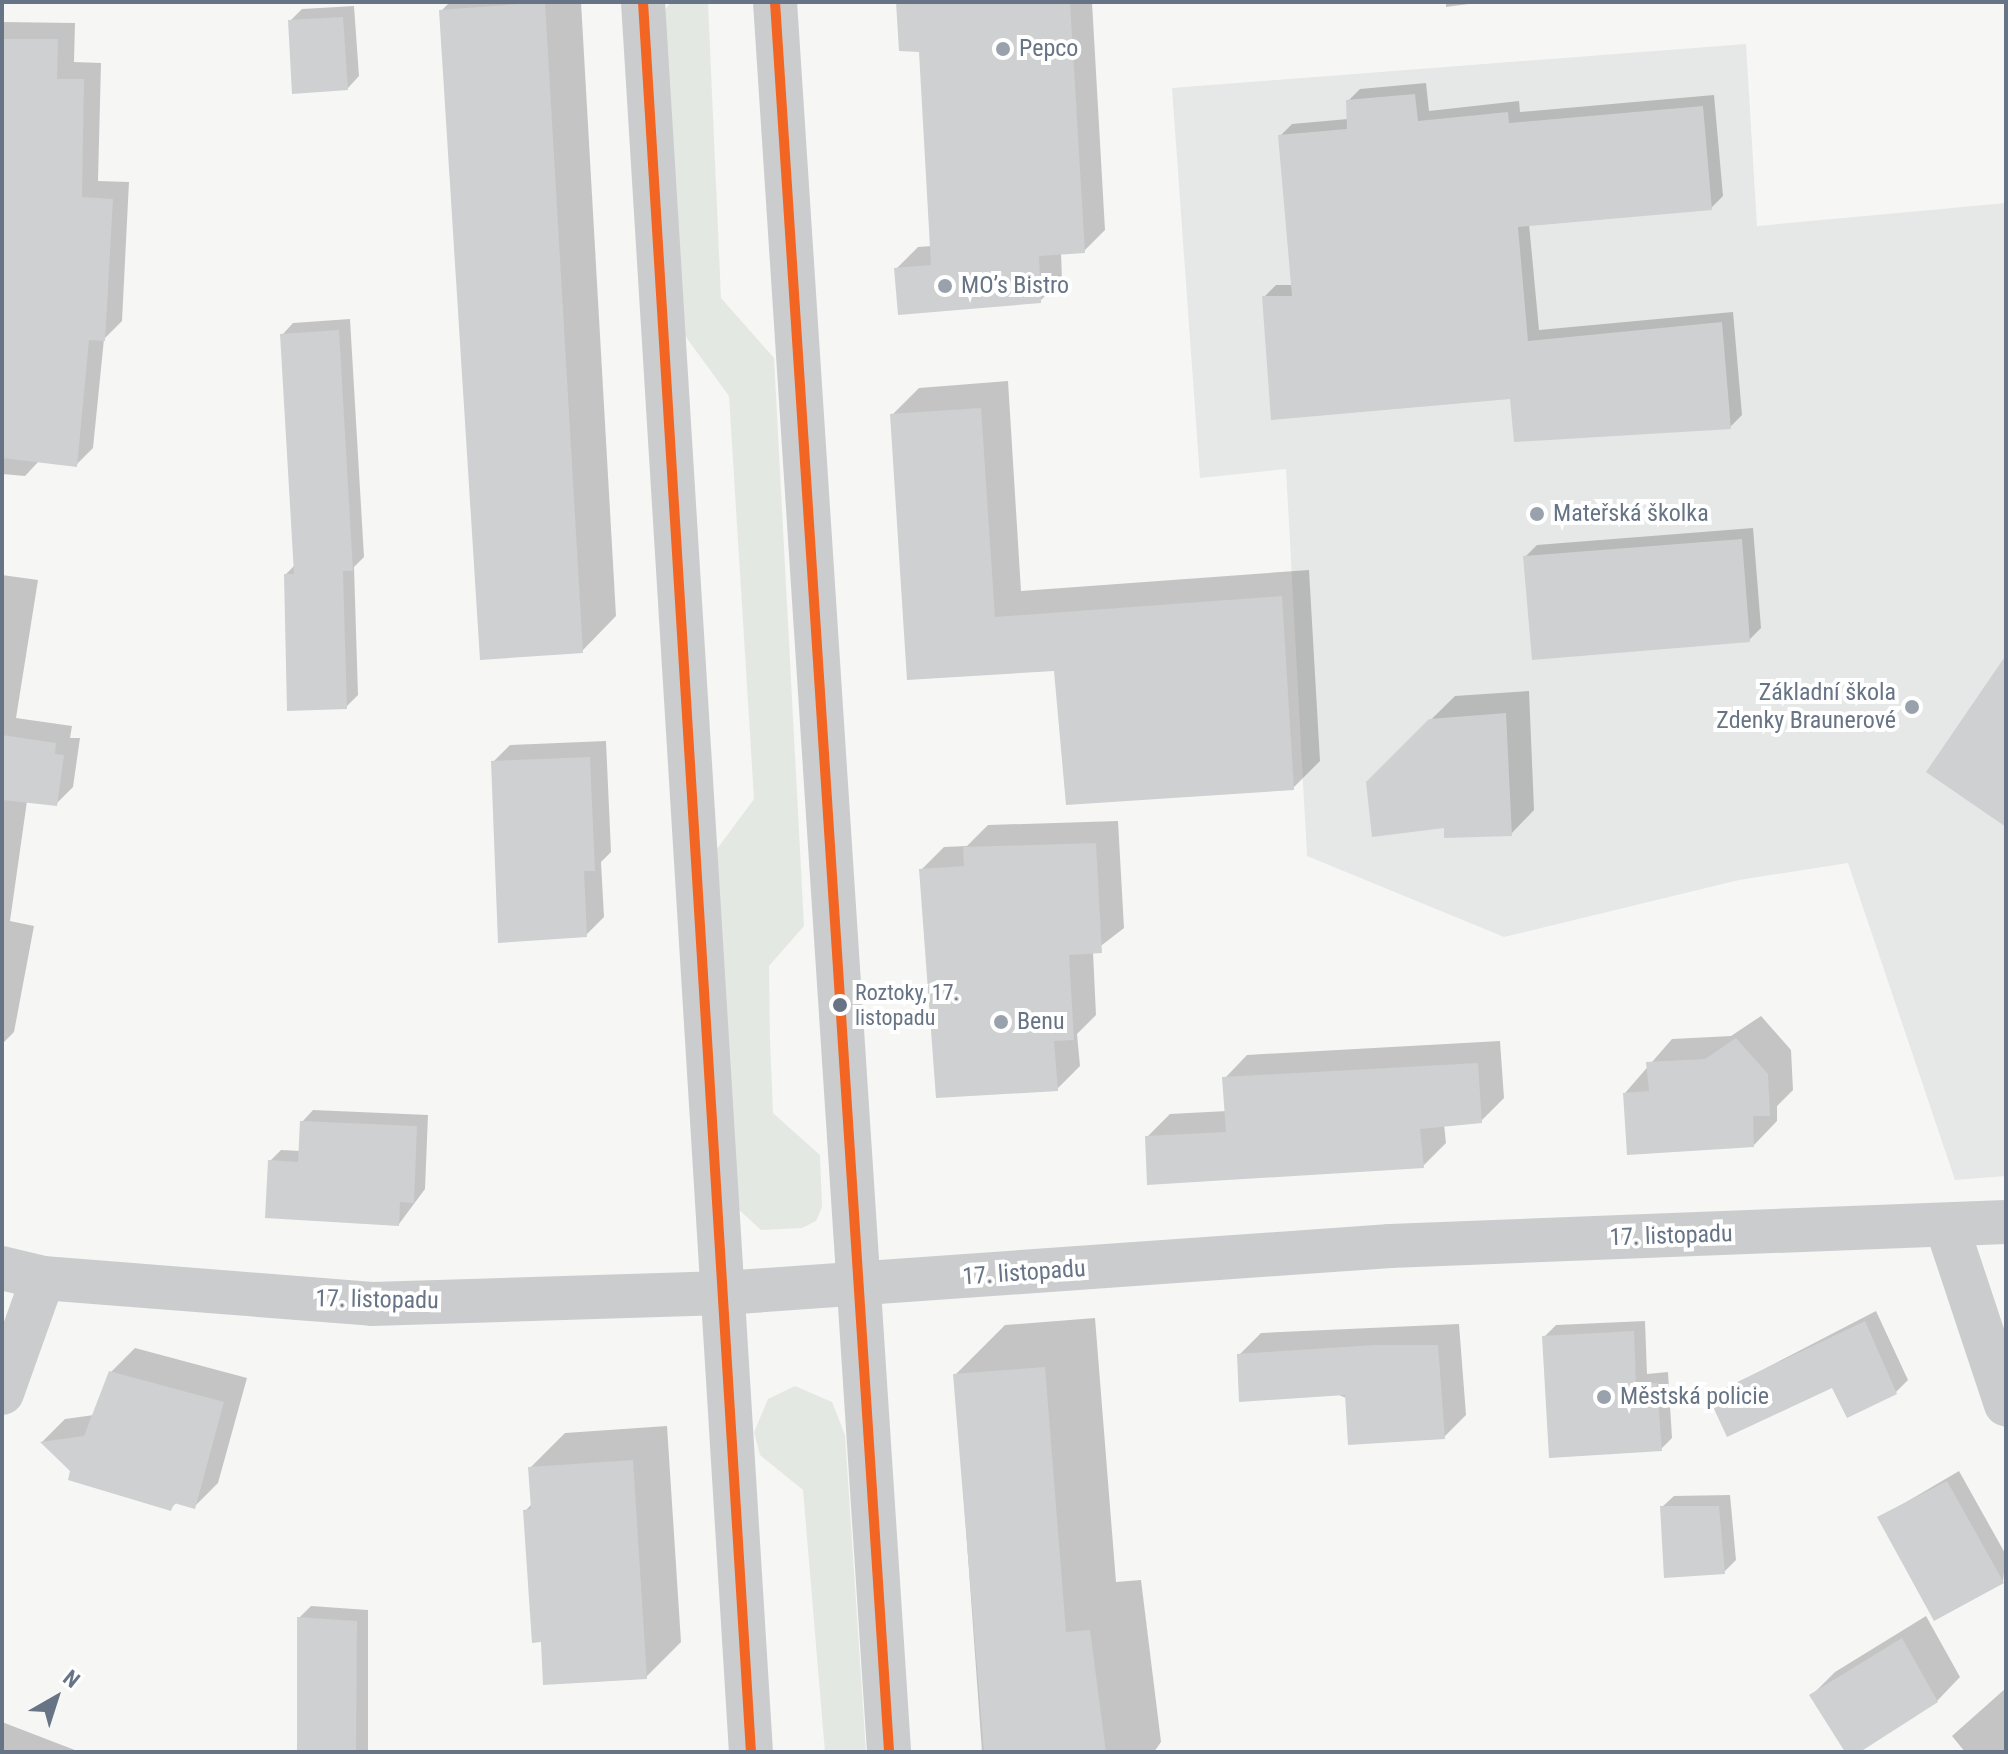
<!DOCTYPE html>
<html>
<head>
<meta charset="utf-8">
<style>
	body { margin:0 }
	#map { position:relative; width:2008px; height:1754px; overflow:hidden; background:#f6f6f5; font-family:"Roboto Condensed",sans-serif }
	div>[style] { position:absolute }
	.built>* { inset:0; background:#e6e8e8 }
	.green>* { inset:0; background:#e4e8e3 }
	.shadow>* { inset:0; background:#0003 }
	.building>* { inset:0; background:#ced0d1 }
	.minor>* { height:44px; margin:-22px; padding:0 22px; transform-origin:22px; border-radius:22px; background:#cbcccd }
	.bus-1>* { height:10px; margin:-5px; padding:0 5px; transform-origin:5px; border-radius:5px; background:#f26522 }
	.dots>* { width:22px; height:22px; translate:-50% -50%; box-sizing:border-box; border:4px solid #fff; border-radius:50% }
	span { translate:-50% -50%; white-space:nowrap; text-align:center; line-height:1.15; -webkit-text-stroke:8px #fff; paint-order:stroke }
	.bus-label { font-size:22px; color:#677485 }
	.left { translate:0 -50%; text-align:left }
	.poi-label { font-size:24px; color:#677485 }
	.right { translate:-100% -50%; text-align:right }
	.street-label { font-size:24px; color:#677485 }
	.frame { position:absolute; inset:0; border:4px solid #677485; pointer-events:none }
	.north { position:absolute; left:16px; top:1658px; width:80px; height:80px; -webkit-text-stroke:6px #fff; paint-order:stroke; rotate:39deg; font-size:22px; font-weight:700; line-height:32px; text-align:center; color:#677485 }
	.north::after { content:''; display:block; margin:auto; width:28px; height:36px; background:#677485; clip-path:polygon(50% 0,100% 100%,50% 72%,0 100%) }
</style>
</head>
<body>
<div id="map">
	<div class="built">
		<div style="clip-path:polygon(1746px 44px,1757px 226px,2006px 203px,2006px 1176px,1955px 1180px,1848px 863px,1739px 880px,1504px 937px,1307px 856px,1286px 469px,1200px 478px,1172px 88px)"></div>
	</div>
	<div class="green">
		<div style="clip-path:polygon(671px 2px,708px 2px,721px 298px,774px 358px,804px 926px,769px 966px,770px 1039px,773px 1113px,820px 1155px,822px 1207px,816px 1221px,802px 1228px,761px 1230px,736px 1207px,714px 853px,754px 799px,729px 396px,683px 333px,664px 11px)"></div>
		<div style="clip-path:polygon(795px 1386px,832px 1402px,845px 1435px,866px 1752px,825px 1752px,803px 1490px,760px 1455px,754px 1432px,768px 1399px)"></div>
	</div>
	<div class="shadow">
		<div style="clip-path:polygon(450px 2px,581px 2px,616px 616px,582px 651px,441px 11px)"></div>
		<div style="clip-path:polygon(898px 2px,1092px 2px,1105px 230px,1084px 251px,1061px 253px,1062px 279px,1040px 301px,896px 269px,918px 247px,932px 246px,921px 50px)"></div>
		<div style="clip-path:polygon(1446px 2px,1484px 2px,1446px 7px)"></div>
		<div style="clip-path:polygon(354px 6px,359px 76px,348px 88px,290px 21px,302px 9px)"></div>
		<div style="clip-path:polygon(2px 22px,75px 23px,74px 62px,101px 63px,98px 181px,129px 182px,122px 321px,104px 339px,93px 448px,76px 465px,40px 460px,25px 476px,2px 474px)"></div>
		<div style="clip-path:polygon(1426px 83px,1429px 111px,1519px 101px,1520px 112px,1714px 95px,1723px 196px,1711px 208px,1529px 224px,1539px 330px,1733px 312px,1742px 415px,1730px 427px,1512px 397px,1264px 297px,1276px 285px,1293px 285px,1280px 136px,1292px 124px,1348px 119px,1348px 101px,1360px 89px)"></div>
		<div style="clip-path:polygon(350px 319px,364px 557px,354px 567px,358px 695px,346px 707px,286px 574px,295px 565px,282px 335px,293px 323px)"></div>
		<div style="clip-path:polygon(1008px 381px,1021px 591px,1309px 570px,1320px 761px,1293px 788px,1056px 668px,909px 678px,892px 415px,919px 388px)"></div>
		<div style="clip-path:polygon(1753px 528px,1761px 628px,1749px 640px,1525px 557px,1537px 545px)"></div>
		<div style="clip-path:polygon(2px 575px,38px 580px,16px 718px,72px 726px,70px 738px,80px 738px,73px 787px,56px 804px,27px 801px,10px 921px,34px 926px,14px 1032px,2px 1044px)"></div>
		<div style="clip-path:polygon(1529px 691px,1534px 810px,1511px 834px,1446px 826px,1368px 782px,1455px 696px)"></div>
		<div style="clip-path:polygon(606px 741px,611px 852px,601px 862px,604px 917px,586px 935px,493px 762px,510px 745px)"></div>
		<div style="clip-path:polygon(1118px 821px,1124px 928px,1093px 952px,1096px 1015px,1077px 1034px,1080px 1066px,1057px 1089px,921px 870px,944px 847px,967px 846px,988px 825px)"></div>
		<div style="clip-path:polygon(1761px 1016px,1791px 1050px,1793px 1090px,1777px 1106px,1777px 1121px,1754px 1145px,1625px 1093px,1672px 1039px,1731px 1036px)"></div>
		<div style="clip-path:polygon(1500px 1041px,1504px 1098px,1481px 1121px,1444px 1124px,1446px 1143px,1423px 1166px,1147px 1137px,1170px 1114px,1227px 1111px,1225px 1078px,1247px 1055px)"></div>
		<div style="clip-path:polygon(313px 1110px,428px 1115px,425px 1189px,399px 1224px,270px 1161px,281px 1150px,301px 1151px,302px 1122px)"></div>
		<div style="clip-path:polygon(1876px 1311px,1908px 1380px,1896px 1392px,1833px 1385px,1710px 1397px)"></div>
		<div style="clip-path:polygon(1095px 1318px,1116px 1582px,1141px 1580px,1161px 1742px,1154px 1752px,982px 1752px,955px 1375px,1005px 1325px)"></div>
		<div style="clip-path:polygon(1645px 1321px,1647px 1374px,1668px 1372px,1672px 1438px,1661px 1449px,1544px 1337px,1556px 1325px)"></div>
		<div style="clip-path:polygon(1459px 1324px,1466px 1415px,1444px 1437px,1239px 1355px,1261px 1333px)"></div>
		<div style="clip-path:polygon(135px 1348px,247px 1378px,218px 1483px,194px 1507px,177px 1502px,170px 1509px,73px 1470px,42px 1442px,65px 1419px,94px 1415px,111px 1372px)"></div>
		<div style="clip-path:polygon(667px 1426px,681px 1642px,646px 1677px,525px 1511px,533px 1503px,530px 1468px,565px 1433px)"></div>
		<div style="clip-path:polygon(1959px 1471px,2006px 1555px,2003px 1581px,1879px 1518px)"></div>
		<div style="clip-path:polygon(1730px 1495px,1736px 1560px,1724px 1572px,1662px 1507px,1674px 1496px)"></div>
		<div style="clip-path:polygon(311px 1606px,368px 1610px,368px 1752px,304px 1752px,299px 1618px)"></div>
		<div style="clip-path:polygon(1926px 1616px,1960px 1677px,1937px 1701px,1848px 1752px,1812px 1695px,1835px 1672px)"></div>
		<div style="clip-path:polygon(2006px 1688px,2006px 1752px,1965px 1752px,1952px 1736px)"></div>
		<div style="clip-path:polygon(2px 1722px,80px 1752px,2px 1752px)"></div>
	</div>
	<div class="building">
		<div style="clip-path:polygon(545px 2px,583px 653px,480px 660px,439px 10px)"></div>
		<div style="clip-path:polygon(896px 2px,1070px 2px,1085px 253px,1039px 256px,1041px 303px,898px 315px,894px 268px,931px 265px,919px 52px,899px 51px)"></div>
		<div style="clip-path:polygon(343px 17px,348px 90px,292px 94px,288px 20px)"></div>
		<div style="clip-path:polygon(2px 39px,58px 39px,57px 79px,84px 79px,82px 197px,113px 199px,105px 341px,89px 340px,77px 467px,2px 458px)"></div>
		<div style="clip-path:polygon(1415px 94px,1418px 121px,1508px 112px,1509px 123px,1703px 106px,1712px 210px,1518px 227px,1528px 341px,1722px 322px,1731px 429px,1514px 442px,1510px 399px,1271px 420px,1262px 296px,1292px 296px,1278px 135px,1347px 129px,1346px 100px)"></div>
		<div style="clip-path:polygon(339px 330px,353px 571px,343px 571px,347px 709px,287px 711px,284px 574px,294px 574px,280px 334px)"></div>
		<div style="clip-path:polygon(981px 408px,995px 617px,1282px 596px,1294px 790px,1066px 805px,1054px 671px,907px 680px,890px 414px)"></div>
		<div style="clip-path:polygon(1742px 539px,1750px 642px,1532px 660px,1523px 556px)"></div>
		<div style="clip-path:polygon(2006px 655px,2006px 827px,1926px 772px)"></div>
		<div style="clip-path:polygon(1506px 713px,1512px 836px,1444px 838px,1444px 828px,1372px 837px,1366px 782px,1429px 719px)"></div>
		<div style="clip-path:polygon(2px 735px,56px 743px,55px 754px,64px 755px,57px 806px,2px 800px)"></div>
		<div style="clip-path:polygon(590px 757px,595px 871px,584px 871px,587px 937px,498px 943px,491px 761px)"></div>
		<div style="clip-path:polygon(1096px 843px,1102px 953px,1069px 955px,1074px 1040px,1054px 1041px,1058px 1091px,936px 1098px,919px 869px,964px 866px,963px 847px)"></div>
		<div style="clip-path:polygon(1736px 1038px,1768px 1074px,1770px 1116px,1753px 1116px,1754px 1147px,1627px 1155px,1623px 1093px,1649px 1091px,1646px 1062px,1705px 1059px)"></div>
		<div style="clip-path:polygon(1478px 1063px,1482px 1123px,1420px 1129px,1424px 1168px,1147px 1185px,1145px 1136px,1226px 1132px,1222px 1077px)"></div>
		<div style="clip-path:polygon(300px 1121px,417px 1126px,414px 1203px,400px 1202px,399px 1226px,265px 1218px,268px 1160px,298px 1162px)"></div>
		<div style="clip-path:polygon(1865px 1321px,1897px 1394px,1847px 1418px,1832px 1388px,1727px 1437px,1708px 1396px)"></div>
		<div style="clip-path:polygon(1634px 1331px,1636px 1384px,1657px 1383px,1662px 1451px,1549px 1458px,1542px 1336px)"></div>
		<div style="clip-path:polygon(1375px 1345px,1438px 1345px,1445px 1439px,1348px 1445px,1345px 1395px,1239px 1402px,1237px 1354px)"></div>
		<div style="clip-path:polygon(1045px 1367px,1066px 1632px,1090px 1630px,1106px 1752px,984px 1752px,953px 1374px)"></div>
		<div style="clip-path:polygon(109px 1371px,224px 1402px,195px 1509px,174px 1503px,171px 1511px,68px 1480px,70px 1471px,40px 1442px,84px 1436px)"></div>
		<div style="clip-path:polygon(633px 1460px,647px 1679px,543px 1685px,541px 1642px,532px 1643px,523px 1510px,531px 1509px,528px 1467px)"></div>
		<div style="clip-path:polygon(1947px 1481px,2004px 1583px,1934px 1621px,1877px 1517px)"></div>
		<div style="clip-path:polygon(1660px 1506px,1719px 1506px,1725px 1574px,1664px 1578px)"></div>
		<div style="clip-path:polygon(297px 1617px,357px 1621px,356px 1752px,297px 1752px)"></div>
		<div style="clip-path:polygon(1902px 1638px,1938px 1702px,1860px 1752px,1845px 1752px,1809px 1695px)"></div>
	</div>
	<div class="minor">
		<div style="left:643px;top:2px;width:1753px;rotate:86.47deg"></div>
		<div style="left:775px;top:2px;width:1754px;rotate:86.27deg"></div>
		<div style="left:1947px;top:1227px;width:187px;rotate:71.6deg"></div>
		<div style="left:2px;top:1268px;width:42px;rotate:13.7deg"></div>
		<div style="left:43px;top:1278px;width:330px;rotate:4.5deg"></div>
		<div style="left:372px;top:1304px;width:352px;rotate:-1.8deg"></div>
		<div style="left:724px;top:1293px;width:668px;rotate:-4.04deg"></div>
		<div style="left:1390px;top:1246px;width:616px;rotate:-2.23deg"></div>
		<div style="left:2px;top:1393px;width:122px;rotate:-70.4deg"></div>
	</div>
	<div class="bus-1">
		<div style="left:643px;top:2px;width:1753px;rotate:86.47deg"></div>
		<div style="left:775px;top:2px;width:1754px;rotate:86.27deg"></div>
	</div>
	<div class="dots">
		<div style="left:1003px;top:49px;background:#99a2ac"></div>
		<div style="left:945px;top:286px;background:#99a2ac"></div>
		<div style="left:1537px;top:514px;background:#99a2ac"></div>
		<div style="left:1912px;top:707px;background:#99a2ac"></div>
		<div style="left:840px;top:1005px;background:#677485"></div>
		<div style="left:1001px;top:1022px;background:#99a2ac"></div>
		<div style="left:1604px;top:1397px;background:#99a2ac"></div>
	</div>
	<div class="bus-label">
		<span class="left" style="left:855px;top:1005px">Roztoky, 17.<br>listopadu</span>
	</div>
	<div class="poi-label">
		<span class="left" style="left:1019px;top:49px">Pepco</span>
		<span class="left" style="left:961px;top:286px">MO’s Bistro</span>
		<span class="left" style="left:1553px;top:514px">Mateřská školka</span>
		<span class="right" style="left:1896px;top:707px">Základní škola<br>Zdenky Braunerové</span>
		<span class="left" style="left:1017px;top:1022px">Benu</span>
		<span class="left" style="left:1620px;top:1397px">Městská policie</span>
	</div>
	<div class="street-label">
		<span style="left:1671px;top:1236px;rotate:-2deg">17. listopadu</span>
		<span style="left:1024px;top:1273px;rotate:-4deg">17. listopadu</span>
		<span style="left:377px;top:1300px;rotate:1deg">17. listopadu</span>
	</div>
	<div class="frame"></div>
	<div class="north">N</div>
</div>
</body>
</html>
